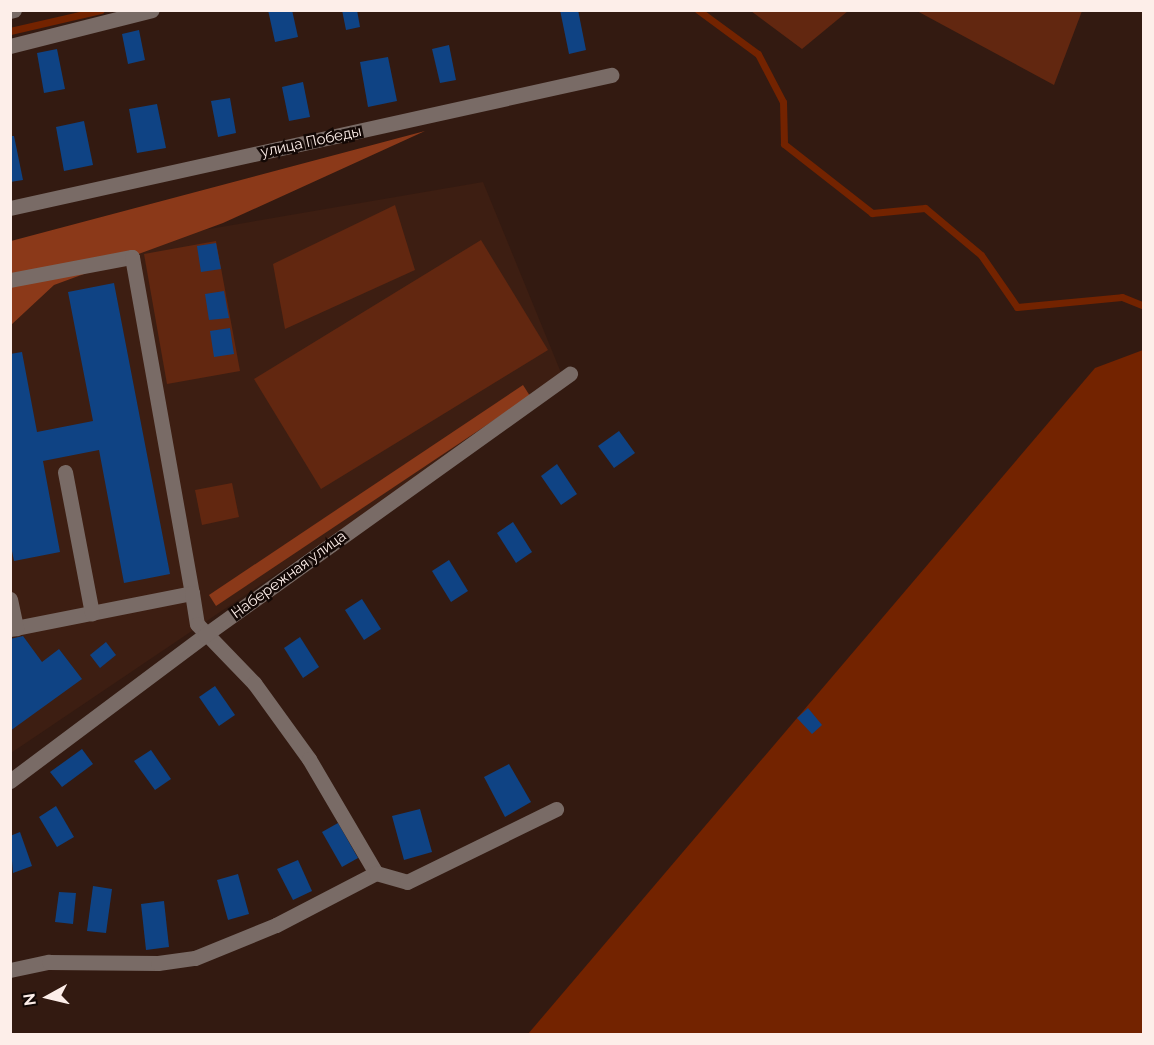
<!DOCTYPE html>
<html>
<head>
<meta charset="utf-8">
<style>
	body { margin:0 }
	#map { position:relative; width:1154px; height:1045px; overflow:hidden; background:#331a11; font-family:Raleway,sans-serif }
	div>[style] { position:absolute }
	.built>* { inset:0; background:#3d1e12 }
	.green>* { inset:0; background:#622710 }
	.forest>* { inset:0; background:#8b3919 }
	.water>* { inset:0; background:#732300 }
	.stream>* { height:7px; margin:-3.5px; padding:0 3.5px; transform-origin:3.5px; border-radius:3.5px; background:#732300 }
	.building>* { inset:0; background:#0f4384 }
	.minor>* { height:15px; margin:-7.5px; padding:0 7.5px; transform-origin:7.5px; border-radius:7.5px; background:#796b66 }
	span { translate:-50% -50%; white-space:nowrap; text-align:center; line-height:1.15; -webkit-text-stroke:5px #130805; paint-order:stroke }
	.street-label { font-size:15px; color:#fdeee9 }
	.frame { position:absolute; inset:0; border:12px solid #fdeee9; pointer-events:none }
	.north { position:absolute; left:18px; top:967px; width:60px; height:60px; -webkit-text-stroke:4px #130805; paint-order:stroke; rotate:262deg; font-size:16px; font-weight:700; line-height:24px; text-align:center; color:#fdeee9 }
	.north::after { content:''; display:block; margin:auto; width:21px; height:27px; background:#fdeee9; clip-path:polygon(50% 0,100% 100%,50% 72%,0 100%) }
</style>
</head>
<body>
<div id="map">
	<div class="built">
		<div style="clip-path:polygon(483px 182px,564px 380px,11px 753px,11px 263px)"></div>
	</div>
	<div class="green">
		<div style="clip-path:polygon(751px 11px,751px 10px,848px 11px,802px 49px)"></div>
		<div style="clip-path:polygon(917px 11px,1082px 11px,1054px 85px)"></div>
		<div style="clip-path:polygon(395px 205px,415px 270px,285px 329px,273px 264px)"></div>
		<div style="clip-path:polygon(481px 240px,548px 350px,321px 489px,254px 379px)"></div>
		<div style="clip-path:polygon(216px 241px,240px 371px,167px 384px,144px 254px)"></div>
		<div style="clip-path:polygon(232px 483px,239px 517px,202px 525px,195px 490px)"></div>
	</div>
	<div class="forest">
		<div style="clip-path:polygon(425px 131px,223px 223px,54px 285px,11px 325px,11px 241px)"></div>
		<div style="clip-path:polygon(523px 385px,530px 396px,216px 606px,209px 595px)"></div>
	</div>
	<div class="water">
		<div style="clip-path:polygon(1143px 350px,1143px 1034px,528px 1034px,1095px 368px)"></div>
	</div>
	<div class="stream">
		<div style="left:698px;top:10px;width:74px;rotate:36.3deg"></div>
		<div style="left:758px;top:54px;width:54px;rotate:62.5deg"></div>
		<div style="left:783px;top:102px;width:42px;rotate:88.6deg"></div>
		<div style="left:784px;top:144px;width:112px;rotate:38.1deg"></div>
		<div style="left:872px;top:213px;width:53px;rotate:-5.4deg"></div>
		<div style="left:925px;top:208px;width:73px;rotate:40deg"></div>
		<div style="left:981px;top:255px;width:63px;rotate:55.3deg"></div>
		<div style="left:1017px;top:307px;width:105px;rotate:-5.4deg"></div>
		<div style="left:1122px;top:297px;width:24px;rotate:22deg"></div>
		<div style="left:10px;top:31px;width:93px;rotate:-13deg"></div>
	</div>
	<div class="building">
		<div style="clip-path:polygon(268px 10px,292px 10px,298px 37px,275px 42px)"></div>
		<div style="clip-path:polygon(342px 10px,357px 10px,360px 27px,346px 30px)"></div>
		<div style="clip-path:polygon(560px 10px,578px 10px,586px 50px,569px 54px)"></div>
		<div style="clip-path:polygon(139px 30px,145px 60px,128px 64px,122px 34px)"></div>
		<div style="clip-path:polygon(449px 45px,456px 80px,440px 83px,432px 49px)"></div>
		<div style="clip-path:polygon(57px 49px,65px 89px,44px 93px,37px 53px)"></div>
		<div style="clip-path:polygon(388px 57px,397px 101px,368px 107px,360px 62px)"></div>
		<div style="clip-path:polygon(303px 82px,310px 117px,289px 121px,282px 87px)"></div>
		<div style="clip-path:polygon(230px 98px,236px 133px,218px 137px,211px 101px)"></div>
		<div style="clip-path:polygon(157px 104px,166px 148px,137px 153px,129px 109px)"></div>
		<div style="clip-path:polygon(84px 121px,93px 165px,64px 171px,56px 127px)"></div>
		<div style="clip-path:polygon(10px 136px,14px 136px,23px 180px,10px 182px)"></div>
		<div style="clip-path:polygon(216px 243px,221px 269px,201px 272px,197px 246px)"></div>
		<div style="clip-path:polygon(114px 283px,170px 574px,124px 583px,99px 450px,43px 461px,60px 552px,14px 561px,10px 541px,10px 354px,22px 352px,37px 432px,93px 421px,68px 292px)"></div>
		<div style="clip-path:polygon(224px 291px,229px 318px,209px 320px,205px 294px)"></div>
		<div style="clip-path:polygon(230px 328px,234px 354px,214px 357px,210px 331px)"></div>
		<div style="clip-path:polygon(619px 431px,635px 453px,614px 468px,598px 446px)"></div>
		<div style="clip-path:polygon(557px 464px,577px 494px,561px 505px,541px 476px)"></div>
		<div style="clip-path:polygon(513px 522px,532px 552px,516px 563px,497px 533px)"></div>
		<div style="clip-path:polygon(449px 560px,468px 591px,451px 602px,432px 571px)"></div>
		<div style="clip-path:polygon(362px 599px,381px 629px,364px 640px,345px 610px)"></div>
		<div style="clip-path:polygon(23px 636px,42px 662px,59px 649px,82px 679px,10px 731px,10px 639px)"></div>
		<div style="clip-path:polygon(300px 637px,319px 667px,303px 678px,284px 648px)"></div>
		<div style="clip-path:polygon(106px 642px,116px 655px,100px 668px,90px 655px)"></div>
		<div style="clip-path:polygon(215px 686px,235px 715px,219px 726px,199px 697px)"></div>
		<div style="clip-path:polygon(808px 708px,822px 725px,812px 734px,797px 718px)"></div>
		<div style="clip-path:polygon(82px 749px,93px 764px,62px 787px,50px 772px)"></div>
		<div style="clip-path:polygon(151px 750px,171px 779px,155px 790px,134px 761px)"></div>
		<div style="clip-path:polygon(509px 764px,531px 802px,505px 817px,484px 777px)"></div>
		<div style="clip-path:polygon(56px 806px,74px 837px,57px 847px,39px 817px)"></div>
		<div style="clip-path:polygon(420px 809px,432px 852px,404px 860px,392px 816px)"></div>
		<div style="clip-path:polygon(338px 823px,358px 858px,342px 867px,322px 832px)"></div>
		<div style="clip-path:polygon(20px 832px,32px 866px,13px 873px,10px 836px)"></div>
		<div style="clip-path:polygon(298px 860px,312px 891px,293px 900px,277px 869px)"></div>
		<div style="clip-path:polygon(238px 874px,249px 914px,228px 920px,217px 880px)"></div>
		<div style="clip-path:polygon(93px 886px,112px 889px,106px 933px,87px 931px)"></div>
		<div style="clip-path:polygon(59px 892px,76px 893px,73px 924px,55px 922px)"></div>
		<div style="clip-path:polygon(164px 901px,169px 947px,146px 950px,141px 904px)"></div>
	</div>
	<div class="minor">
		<div style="left:10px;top:11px;width:4px;rotate:-14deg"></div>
		<div style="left:10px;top:46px;width:146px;rotate:-14.2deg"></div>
		<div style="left:10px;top:208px;width:616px;rotate:-12.48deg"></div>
		<div style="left:10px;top:280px;width:124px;rotate:-10.7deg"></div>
		<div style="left:132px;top:257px;width:341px;rotate:79.9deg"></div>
		<div style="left:192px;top:593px;width:186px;rotate:168.8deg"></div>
		<div style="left:65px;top:472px;width:144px;rotate:79.2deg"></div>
		<div style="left:192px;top:593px;width:31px;rotate:81deg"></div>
		<div style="left:197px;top:624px;width:82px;rotate:46deg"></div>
		<div style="left:254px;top:683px;width:94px;rotate:54.1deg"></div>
		<div style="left:309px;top:759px;width:132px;rotate:59.6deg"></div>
		<div style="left:10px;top:599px;width:30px;rotate:78deg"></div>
		<div style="left:10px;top:781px;width:244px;rotate:-36.8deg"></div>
		<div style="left:205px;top:635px;width:449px;rotate:-35.6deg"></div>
		<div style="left:10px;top:970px;width:40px;rotate:-12deg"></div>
		<div style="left:49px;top:962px;width:109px;rotate:0.5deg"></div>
		<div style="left:158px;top:963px;width:37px;rotate:-8deg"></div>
		<div style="left:195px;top:958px;width:87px;rotate:-22.2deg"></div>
		<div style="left:276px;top:925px;width:113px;rotate:-27.5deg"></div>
		<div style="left:376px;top:873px;width:32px;rotate:16deg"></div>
		<div style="left:407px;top:882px;width:166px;rotate:-26.1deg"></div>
	</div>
	<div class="street-label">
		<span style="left:311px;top:142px;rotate:-12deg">улица Победы</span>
		<span style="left:289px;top:575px;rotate:-36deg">Набережная улица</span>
	</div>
	<div class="frame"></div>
	<div class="north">N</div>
</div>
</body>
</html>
